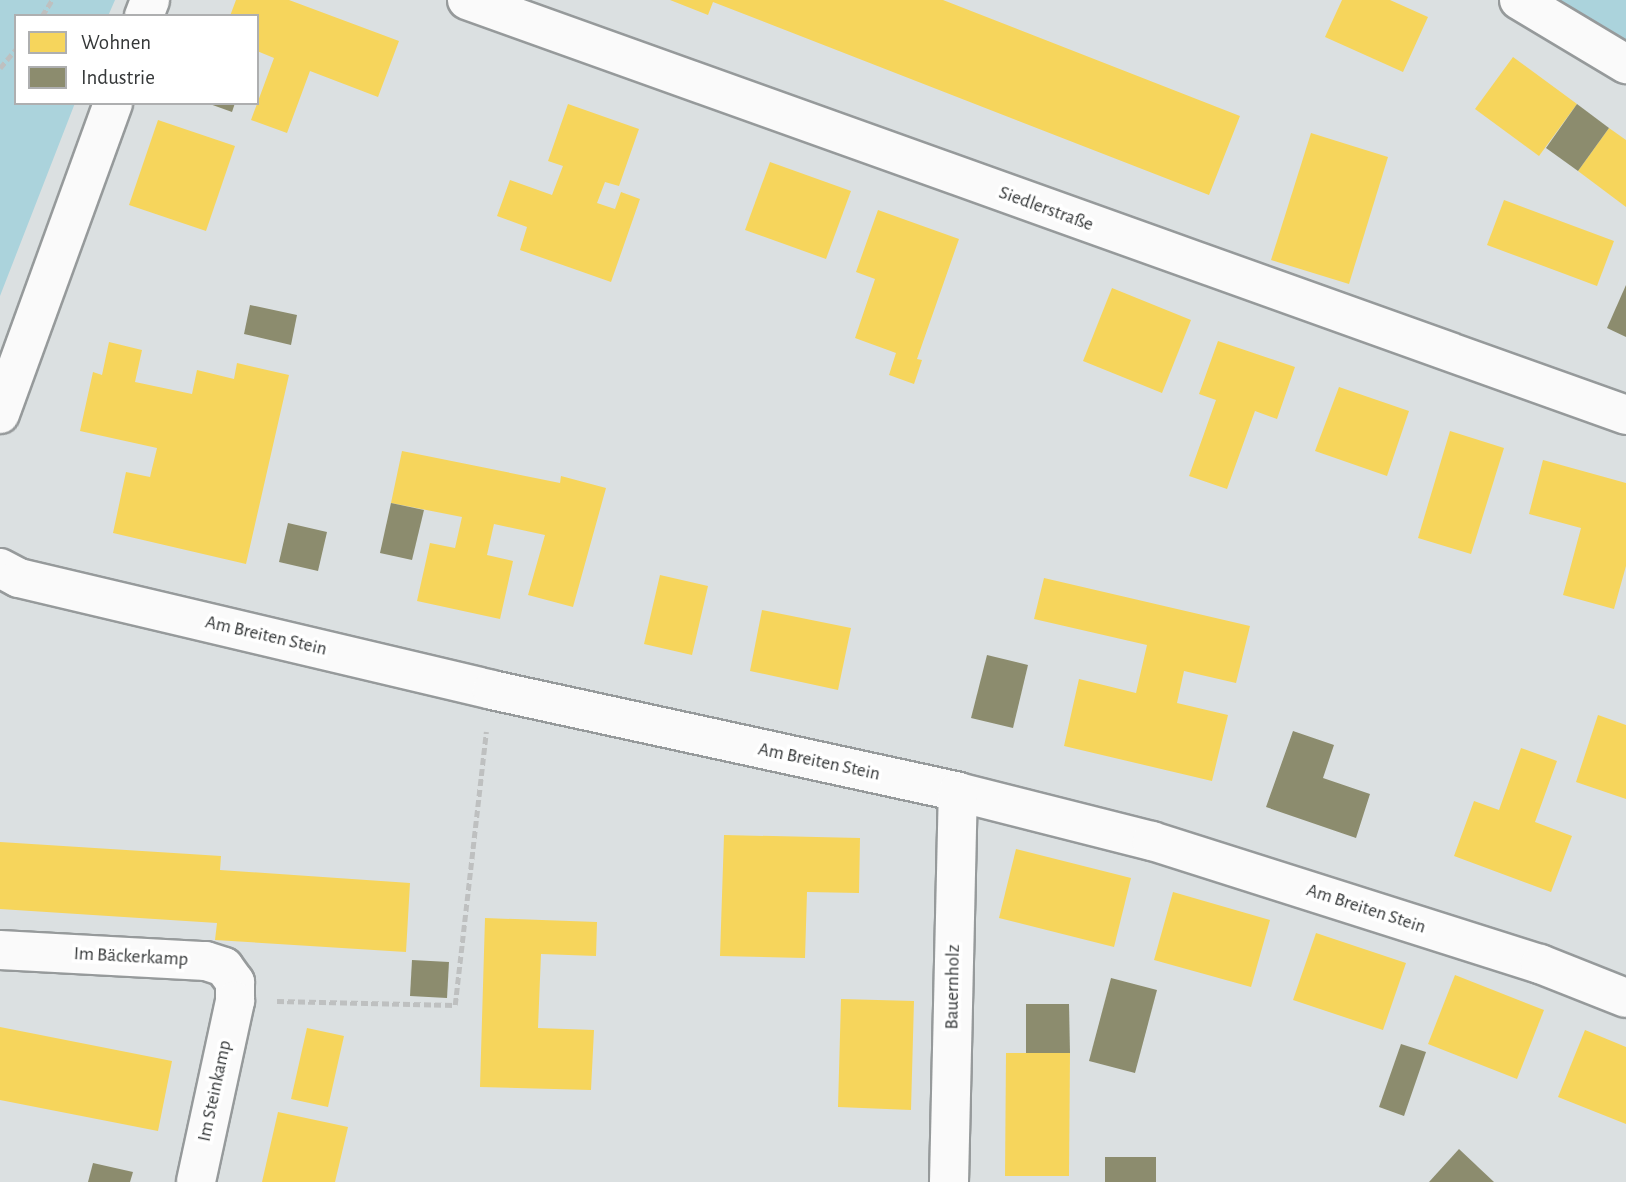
<!DOCTYPE html>
<html>
<head>
<meta charset="utf-8">
<style>
	body { margin:0 }
	#map { position:relative; width:1626px; height:1182px; overflow:hidden; background:#dbe0e1; font-family:"Alegreya Sans",sans-serif }
	div>[style] { position:absolute }
	.green>* { inset:0; background:#abd3dc }
	.homes>* { inset:0; background:#f6d55c }
	.industry>* { inset:0; background:#8c8c6e }
	.path>* { height:4.5px; margin-top:-2.25px; transform-origin:0; background:repeating-linear-gradient(90deg,#bec0c0 0 7px,transparent 0 10.5px) }
	.roads { filter:drop-shadow(2px 0 #969a9b) drop-shadow(-2px 0 #969a9b) drop-shadow(0 2px #969a9b) drop-shadow(0 -2px #969a9b) }
	.street>* { height:38px; margin:-19px; padding:0 19px; transform-origin:19px; border-radius:19px; background:#fafafa }
	span { translate:-50% -50%; white-space:nowrap; text-align:center; line-height:1.15; -webkit-text-stroke:7px #fff; paint-order:stroke }
	.street-label { font-size:19px; color:#353839 }
	.legend { position:absolute; left:14px; top:14px; width:245px; height:91px; box-sizing:border-box; background:#fff; border:2px solid #aeafb0; margin:0; padding:9px 12px; list-style:none; font-size:21px; color:#353839 }
	.legend li { display:flex; align-items:center; gap:14px; height:35px }
	.legend b { width:35px; border:2px solid #aeafb0 }
</style>
</head>
<body>
<div id="map">
	<div class="green">
		<div style="clip-path:polygon(0 0,115px 0,108px 16px,16px 16px,16px 103px,75px 103px,0 296px)"></div>
		<div style="clip-path:polygon(1550px 0,1626px 0,1626px 49px)"></div>
	</div>
	<div class="homes">
		<div style="clip-path:polygon(236px 0,289px 0,399px 41px,378px 97px,310px 71px,287px 133px,251px 120px,274px 58px,257px 51px,257px 16px,230px 16px)"></div>
		<div style="clip-path:polygon(670px 0,943px 0,1240px 116px,1209px 195px,713px 2px,708px 15px)"></div>
		<div style="clip-path:polygon(1342px 0,1390px 0,1428px 17px,1403px 72px,1325px 37px)"></div>
		<div style="clip-path:polygon(1513px 57px,1577px 104px,1539px 156px,1475px 109px)"></div>
		<div style="clip-path:polygon(568px 104px,639px 129px,619px 186px,605px 182px,597px 203px,615px 209px,621px 192px,640px 199px,611px 282px,520px 250px,527px 227px,497px 216px,510px 180px,552px 195px,563px 166px,548px 161px)"></div>
		<div style="clip-path:polygon(158px 120px,235px 146px,206px 231px,129px 205px)"></div>
		<div style="clip-path:polygon(1609px 128px,1626px 140px,1626px 207px,1578px 171px)"></div>
		<div style="clip-path:polygon(1311px 133px,1388px 157px,1349px 284px,1271px 260px)"></div>
		<div style="clip-path:polygon(770px 162px,851px 191px,826px 259px,745px 230px)"></div>
		<div style="clip-path:polygon(1504px 200px,1614px 241px,1597px 286px,1487px 245px)"></div>
		<div style="clip-path:polygon(878px 210px,959px 239px,917px 359px,922px 360px,914px 384px,889px 375px,896px 353px,855px 338px,875px 279px,856px 272px)"></div>
		<div style="clip-path:polygon(1112px 288px,1191px 320px,1162px 393px,1083px 361px)"></div>
		<div style="clip-path:polygon(1218px 341px,1295px 367px,1277px 419px,1255px 411px,1227px 489px,1189px 476px,1216px 400px,1199px 394px)"></div>
		<div style="clip-path:polygon(109px 342px,142px 350px,135px 382px,192px 394px,197px 370px,234px 379px,237px 363px,289px 375px,246px 564px,113px 533px,126px 472px,150px 477px,157px 448px,80px 431px,93px 372px,102px 375px)"></div>
		<div style="clip-path:polygon(1339px 387px,1409px 411px,1387px 476px,1315px 451px)"></div>
		<div style="clip-path:polygon(1450px 431px,1504px 448px,1471px 554px,1418px 538px)"></div>
		<div style="clip-path:polygon(402px 451px,560px 483px,561px 476px,606px 488px,573px 607px,528px 595px,545px 535px,494px 524px,487px 555px,513px 561px,500px 619px,417px 601px,430px 543px,455px 548px,462px 517px,391px 503px)"></div>
		<div style="clip-path:polygon(1543px 460px,1626px 483px,1626px 566px,1614px 609px,1563px 595px,1581px 528px,1529px 514px)"></div>
		<div style="clip-path:polygon(660px 575px,708px 586px,692px 655px,644px 644px)"></div>
		<div style="clip-path:polygon(1044px 578px,1250px 626px,1236px 683px,1184px 671px,1177px 703px,1228px 715px,1212px 781px,1064px 746px,1079px 679px,1136px 693px,1147px 645px,1034px 619px)"></div>
		<div style="clip-path:polygon(762px 610px,851px 628px,838px 690px,750px 671px)"></div>
		<div style="clip-path:polygon(1598px 715px,1626px 725px,1626px 799px,1576px 782px)"></div>
		<div style="clip-path:polygon(1521px 748px,1557px 761px,1535px 822px,1572px 836px,1551px 892px,1454px 856px,1474px 801px,1499px 810px)"></div>
		<div style="clip-path:polygon(724px 835px,860px 838px,859px 893px,807px 892px,805px 958px,720px 956px)"></div>
		<div style="clip-path:polygon(0 842px,221px 856px,220px 870px,410px 883px,406px 952px,215px 940px,217px 923px,0 909px)"></div>
		<div style="clip-path:polygon(1016px 849px,1131px 878px,1114px 947px,999px 918px)"></div>
		<div style="clip-path:polygon(1173px 892px,1270px 920px,1251px 987px,1154px 960px)"></div>
		<div style="clip-path:polygon(485px 918px,597px 922px,596px 956px,541px 954px,538px 1028px,594px 1030px,591px 1090px,480px 1087px)"></div>
		<div style="clip-path:polygon(1316px 933px,1406px 963px,1383px 1030px,1293px 1000px)"></div>
		<div style="clip-path:polygon(1455px 975px,1544px 1010px,1517px 1079px,1428px 1044px)"></div>
		<div style="clip-path:polygon(841px 999px,914px 1001px,911px 1110px,838px 1107px)"></div>
		<div style="clip-path:polygon(0 1027px,172px 1061px,158px 1131px,0 1100px)"></div>
		<div style="clip-path:polygon(307px 1028px,344px 1036px,328px 1107px,291px 1099px)"></div>
		<div style="clip-path:polygon(1585px 1030px,1626px 1047px,1626px 1124px,1558px 1097px)"></div>
		<div style="clip-path:polygon(1006px 1053px,1070px 1053px,1069px 1176px,1005px 1176px)"></div>
		<div style="clip-path:polygon(278px 1112px,348px 1127px,335px 1182px,262px 1182px)"></div>
	</div>
	<div class="industry">
		<div style="clip-path:polygon(207px 103px,235px 103px,232px 112px)"></div>
		<div style="clip-path:polygon(1577px 104px,1609px 128px,1578px 171px,1546px 148px)"></div>
		<div style="clip-path:polygon(1626px 285px,1626px 337px,1607px 328px)"></div>
		<div style="clip-path:polygon(250px 305px,297px 315px,291px 345px,244px 334px)"></div>
		<div style="clip-path:polygon(391px 503px,424px 510px,412px 560px,380px 553px)"></div>
		<div style="clip-path:polygon(288px 523px,327px 532px,318px 571px,279px 562px)"></div>
		<div style="clip-path:polygon(987px 655px,1028px 665px,1013px 728px,971px 718px)"></div>
		<div style="clip-path:polygon(1293px 731px,1334px 745px,1323px 778px,1370px 794px,1356px 838px,1266px 807px)"></div>
		<div style="clip-path:polygon(412px 960px,449px 962px,447px 998px,410px 996px)"></div>
		<div style="clip-path:polygon(1111px 978px,1157px 990px,1135px 1073px,1089px 1061px)"></div>
		<div style="clip-path:polygon(1026px 1004px,1069px 1004px,1070px 1053px,1026px 1053px)"></div>
		<div style="clip-path:polygon(1401px 1044px,1426px 1052px,1404px 1116px,1379px 1107px)"></div>
		<div style="clip-path:polygon(1459px 1149px,1494px 1182px,1429px 1182px)"></div>
		<div style="clip-path:polygon(1105px 1157px,1156px 1157px,1156px 1182px,1105px 1182px)"></div>
		<div style="clip-path:polygon(93px 1163px,133px 1172px,130px 1182px,88px 1182px)"></div>
	</div>
	<div class="path">
		<div style="left:42px;top:16px;width:19px;rotate:-58deg"></div>
		<div style="left:0;top:68px;width:25px;rotate:-50deg"></div>
		<div style="left:277px;top:1001px;width:178px;rotate:1.3deg"></div>
		<div style="left:455px;top:1005px;width:275px;rotate:-83.5deg"></div>
	</div>
	<div class="roads">
		<div class="street">
			<div style="left:467px;top:0;width:1231px;rotate:19.7deg"></div>
			<div style="left:1519px;top:0;width:125px;rotate:30.9deg"></div>
			<div style="left:144px;top:16px;width:17px;rotate:-69deg"></div>
			<div style="left:0;top:414px;width:331px;rotate:-70deg"></div>
			<div style="left:0;top:568px;width:21px;rotate:28deg"></div>
			<div style="left:19px;top:578px;width:486px;rotate:13.3deg"></div>
			<div style="left:492px;top:690px;width:477px;rotate:12.3deg"></div>
			<div style="left:958px;top:792px;width:200px;rotate:14.2deg"></div>
			<div style="left:1152px;top:841px;width:407px;rotate:17.6deg"></div>
			<div style="left:1540px;top:964px;width:92px;rotate:21.6deg"></div>
			<div style="left:0;top:950px;width:206px;rotate:3.1deg"></div>
			<div style="left:206px;top:961px;width:19px;rotate:18deg"></div>
			<div style="left:224px;top:967px;width:19px;rotate:54deg"></div>
			<div style="left:235px;top:982px;width:19px;rotate:90deg"></div>
			<div style="left:235px;top:1001px;width:185px;rotate:102.2deg"></div>
			<div style="left:949px;top:1182px;width:390px;rotate:-88.7deg"></div>
		</div>
	</div>
	<div class="street-label">
		<span style="left:1046px;top:209px;rotate:20deg">Siedlerstraße</span>
		<span style="left:266px;top:636px;rotate:13deg">Am Breiten Stein</span>
		<span style="left:819px;top:762px;rotate:12deg">Am Breiten Stein</span>
		<span style="left:1366px;top:909px;rotate:18deg">Am Breiten Stein</span>
		<span style="left:131px;top:957px;rotate:3deg">Im Bäckerkamp</span>
		<span style="left:953px;top:987px;rotate:-89deg">Bauernholz</span>
		<span style="left:215px;top:1091px;rotate:-78deg">Im Steinkamp</span>
	</div>
	<ul class="legend">
	<li><b style="height:19px;background:#f6d55c"></b>Wohnen</li>
	<li><b style="height:19px;background:#8c8c6e"></b>Industrie</li>
	</ul>
</div>
</body>
</html>
